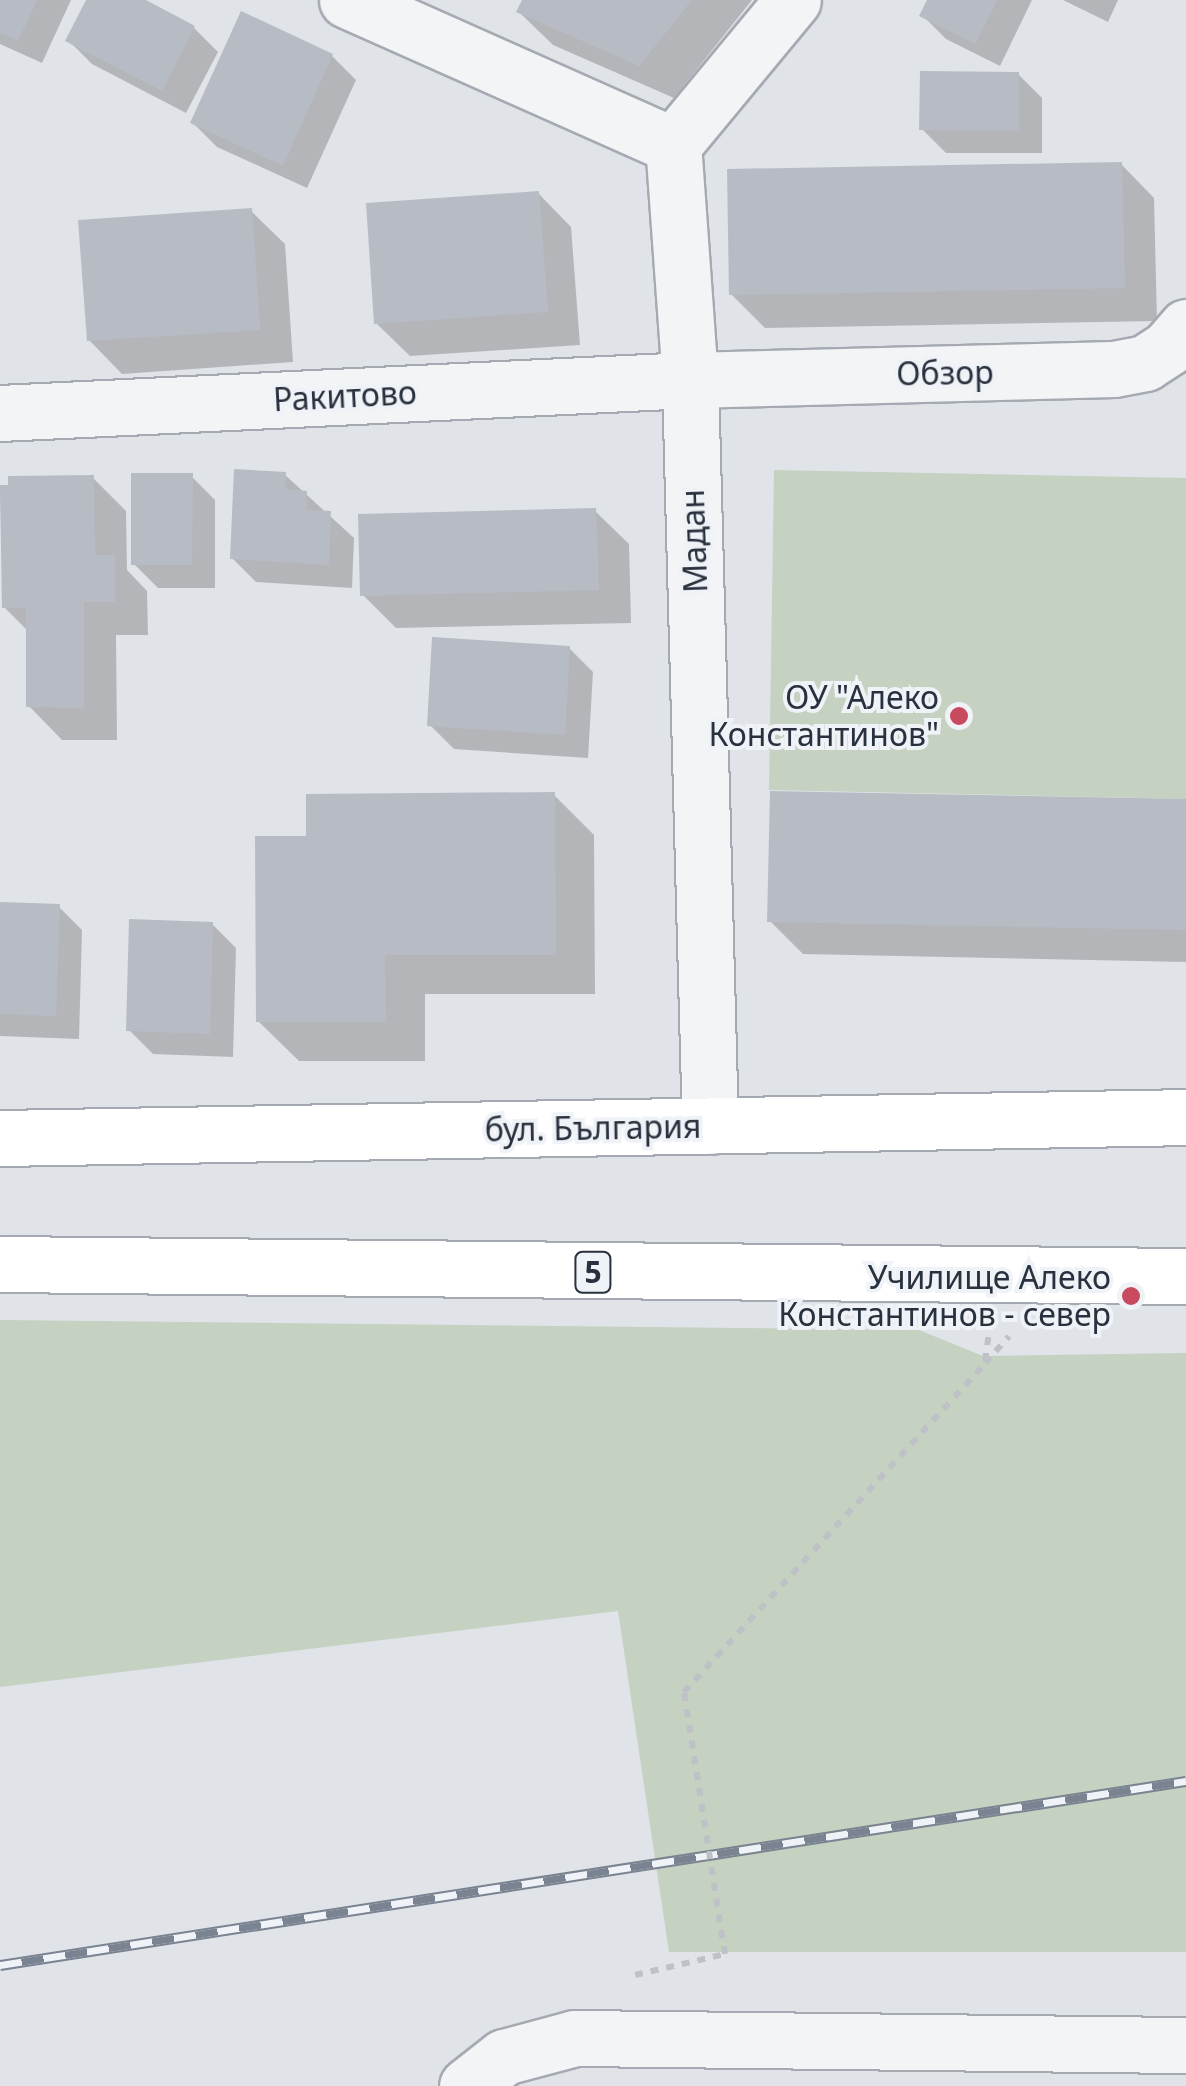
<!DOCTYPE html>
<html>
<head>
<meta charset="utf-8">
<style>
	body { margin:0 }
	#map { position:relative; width:1186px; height:2086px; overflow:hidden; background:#e0e3e8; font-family:"Noto Sans",sans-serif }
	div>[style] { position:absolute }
	.green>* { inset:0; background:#c5d1c1 }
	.shadow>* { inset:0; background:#0003 }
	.building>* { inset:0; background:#b7bcc4 }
	.path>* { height:6px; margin-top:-3px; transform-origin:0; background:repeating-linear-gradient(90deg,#bec1c6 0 8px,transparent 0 16px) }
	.roads { filter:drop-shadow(2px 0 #a5aab2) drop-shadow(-2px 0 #a5aab2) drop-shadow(0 2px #a5aab2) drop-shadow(0 -2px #a5aab2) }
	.minor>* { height:55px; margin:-27.5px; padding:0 27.5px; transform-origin:27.5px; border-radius:27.5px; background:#f2f4f6 }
	.trunk>* { height:55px; margin:-27.5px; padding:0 27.5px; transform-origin:27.5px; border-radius:27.5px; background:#fff }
	.rail>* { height:11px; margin-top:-5.5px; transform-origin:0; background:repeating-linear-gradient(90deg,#eff2f6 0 22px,#7a8391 0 44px); box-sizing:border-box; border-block:2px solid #7a8391 }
	.path-bridge>* { height:6px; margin-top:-3px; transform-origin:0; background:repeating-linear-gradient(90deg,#bec1c6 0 8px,transparent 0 16px) }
	.dots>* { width:28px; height:28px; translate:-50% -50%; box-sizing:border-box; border:5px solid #eff2f6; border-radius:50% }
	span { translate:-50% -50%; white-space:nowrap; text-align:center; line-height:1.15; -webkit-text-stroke:8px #eff2f6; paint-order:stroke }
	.shield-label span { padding:2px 8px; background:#eff2f6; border:2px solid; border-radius:8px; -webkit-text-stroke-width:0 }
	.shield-label { font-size:30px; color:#29313e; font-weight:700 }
	.street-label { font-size:32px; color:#29313e }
	.poi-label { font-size:32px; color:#29313e }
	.right { translate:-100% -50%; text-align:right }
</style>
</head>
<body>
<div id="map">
	<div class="green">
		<div style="clip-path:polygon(774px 470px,1186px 478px,1186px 799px,769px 790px)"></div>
		<div style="clip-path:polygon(0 1320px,919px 1330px,983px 1356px,1186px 1353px,1186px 1952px,669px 1952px,618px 1611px,0 1687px)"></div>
	</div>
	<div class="shadow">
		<div style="clip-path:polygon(0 0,71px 0,42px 63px,0 44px)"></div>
		<div style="clip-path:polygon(89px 0,140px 0,194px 28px,218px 52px,186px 113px,92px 64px,68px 40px)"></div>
		<div style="clip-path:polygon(525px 0,752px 0,674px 98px,553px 45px,519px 12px)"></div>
		<div style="clip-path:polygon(930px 0,1032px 0,1000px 66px,946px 39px,922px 15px)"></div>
		<div style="clip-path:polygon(1063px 0,1118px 0,1108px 22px)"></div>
		<div style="clip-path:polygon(332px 56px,356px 80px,307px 188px,217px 147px,193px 123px)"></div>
		<div style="clip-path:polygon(1018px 74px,1042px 98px,1042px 153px,946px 153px,922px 129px)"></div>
		<div style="clip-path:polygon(1121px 164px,1154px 198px,1157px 321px,765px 328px,731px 294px)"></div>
		<div style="clip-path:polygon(538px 193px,571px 227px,580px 345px,410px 356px,376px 323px)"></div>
		<div style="clip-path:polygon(251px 211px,285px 244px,293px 362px,122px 374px,89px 340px)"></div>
		<div style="clip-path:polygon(284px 474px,354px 538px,352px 588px,256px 582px,232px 558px)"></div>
		<div style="clip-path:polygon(191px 476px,215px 500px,215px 588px,158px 588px,134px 564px)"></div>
		<div style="clip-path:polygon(93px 478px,126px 511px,127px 570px,147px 591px,148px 635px,116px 635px,117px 740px,62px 740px,29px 706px,28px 631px,4px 607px,0 488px)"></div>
		<div style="clip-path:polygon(595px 511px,629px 544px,631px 623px,396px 628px,363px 595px)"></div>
		<div style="clip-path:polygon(569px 648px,593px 672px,588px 758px,454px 749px,430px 725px)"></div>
		<div style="clip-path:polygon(554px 795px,594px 835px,595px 994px,425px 994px,425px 1061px,299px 1061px,258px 1021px,308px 839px)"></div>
		<div style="clip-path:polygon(1186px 801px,1186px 962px,803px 954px,770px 921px)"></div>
		<div style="clip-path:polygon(0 905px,58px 906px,82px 930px,79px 1039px,0 1036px)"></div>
		<div style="clip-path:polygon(212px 924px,236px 948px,233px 1057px,153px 1054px,129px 1030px)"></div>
	</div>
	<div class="building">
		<div style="clip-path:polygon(0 0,37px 0,18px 41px,0 33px)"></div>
		<div style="clip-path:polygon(86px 0,146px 0,195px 26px,162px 91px,65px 41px)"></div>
		<div style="clip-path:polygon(522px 0,692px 0,639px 66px,516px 12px)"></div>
		<div style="clip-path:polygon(927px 0,997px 0,975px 44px,919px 16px)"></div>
		<div style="clip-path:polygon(241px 11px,333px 54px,283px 166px,190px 123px)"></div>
		<div style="clip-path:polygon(920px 71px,1019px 72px,1019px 131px,919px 130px)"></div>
		<div style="clip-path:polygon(1122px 162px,1125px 288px,729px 295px,727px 169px)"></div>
		<div style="clip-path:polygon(539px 191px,548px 312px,374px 324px,366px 203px)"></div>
		<div style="clip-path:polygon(252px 208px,260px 330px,87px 341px,78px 220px)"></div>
		<div style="clip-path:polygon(234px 469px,286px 472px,285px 489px,307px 491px,306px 510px,331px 511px,329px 565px,230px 559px)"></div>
		<div style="clip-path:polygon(131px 473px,193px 473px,192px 565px,131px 565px)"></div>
		<div style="clip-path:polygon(94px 475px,95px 555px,115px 555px,115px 602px,84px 602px,84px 708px,26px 707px,26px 608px,2px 608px,0 485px,8px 485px,8px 476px)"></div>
		<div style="clip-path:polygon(596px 508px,599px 590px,360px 596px,358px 514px)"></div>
		<div style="clip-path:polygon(432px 637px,570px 646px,565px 735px,427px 726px)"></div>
		<div style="clip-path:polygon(770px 791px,1186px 799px,1186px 930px,767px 922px)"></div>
		<div style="clip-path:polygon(555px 792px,556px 955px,385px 955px,386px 1022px,256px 1022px,255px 836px,306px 836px,306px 794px)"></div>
		<div style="clip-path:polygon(0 902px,60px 904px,56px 1016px,0 1014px)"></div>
		<div style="clip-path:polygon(129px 919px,213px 922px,210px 1034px,126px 1031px)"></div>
	</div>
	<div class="path">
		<div style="left:985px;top:1361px;width:27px;rotate:-82deg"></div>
		<div style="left:985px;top:1363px;width:36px;rotate:-48deg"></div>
		<div style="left:635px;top:1975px;width:92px;rotate:-13.1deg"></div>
	</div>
	<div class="roads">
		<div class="minor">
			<div style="left:347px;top:0;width:357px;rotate:24deg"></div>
			<div style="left:0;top:413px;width:691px;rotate:-2.74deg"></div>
			<div style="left:690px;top:380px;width:424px;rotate:-1.5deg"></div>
			<div style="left:1114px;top:369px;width:32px;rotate:-11deg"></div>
			<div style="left:1145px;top:363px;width:27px;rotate:-33deg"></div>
			<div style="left:1168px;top:348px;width:28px;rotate:-49deg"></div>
			<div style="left:710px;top:1126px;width:746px;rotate:-91.54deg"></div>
			<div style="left:690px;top:380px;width:236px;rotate:-94.1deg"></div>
			<div style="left:673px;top:145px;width:188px;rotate:-50.4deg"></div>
			<div style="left:467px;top:2086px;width:47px;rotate:-38.1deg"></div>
			<div style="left:504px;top:2057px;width:73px;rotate:-15deg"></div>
			<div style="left:575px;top:2038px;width:611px;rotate:0.66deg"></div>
		</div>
		<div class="trunk">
			<div style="left:0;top:1138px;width:1186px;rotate:-1.01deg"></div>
			<div style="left:0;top:1264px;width:1186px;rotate:0.58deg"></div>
		</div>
	</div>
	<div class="rail">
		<div style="left:0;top:1965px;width:1200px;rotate:-8.82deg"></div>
	</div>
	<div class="path-bridge">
		<div style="left:725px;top:1954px;width:265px;rotate:-98.9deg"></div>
		<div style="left:684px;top:1692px;width:446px;rotate:-47.5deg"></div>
	</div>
	<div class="dots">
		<div style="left:959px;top:716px;background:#c74a5e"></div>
		<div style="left:1131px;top:1296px;background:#c74a5e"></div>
	</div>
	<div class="shield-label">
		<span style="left:593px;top:1272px">5</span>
	</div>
	<div class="street-label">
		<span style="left:945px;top:373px;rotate:-1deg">Обзор</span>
		<span style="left:345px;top:396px;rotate:-3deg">Ракитово</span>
		<span style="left:694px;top:541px;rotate:-92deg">Мадан</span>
		<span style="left:593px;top:1128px;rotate:-1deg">бул. България</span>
	</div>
	<div class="poi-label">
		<span class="right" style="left:939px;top:716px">ОУ "Алеко<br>Константинов"</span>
		<span class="right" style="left:1111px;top:1296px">Училище Алеко<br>Константинов - север</span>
	</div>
</div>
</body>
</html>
